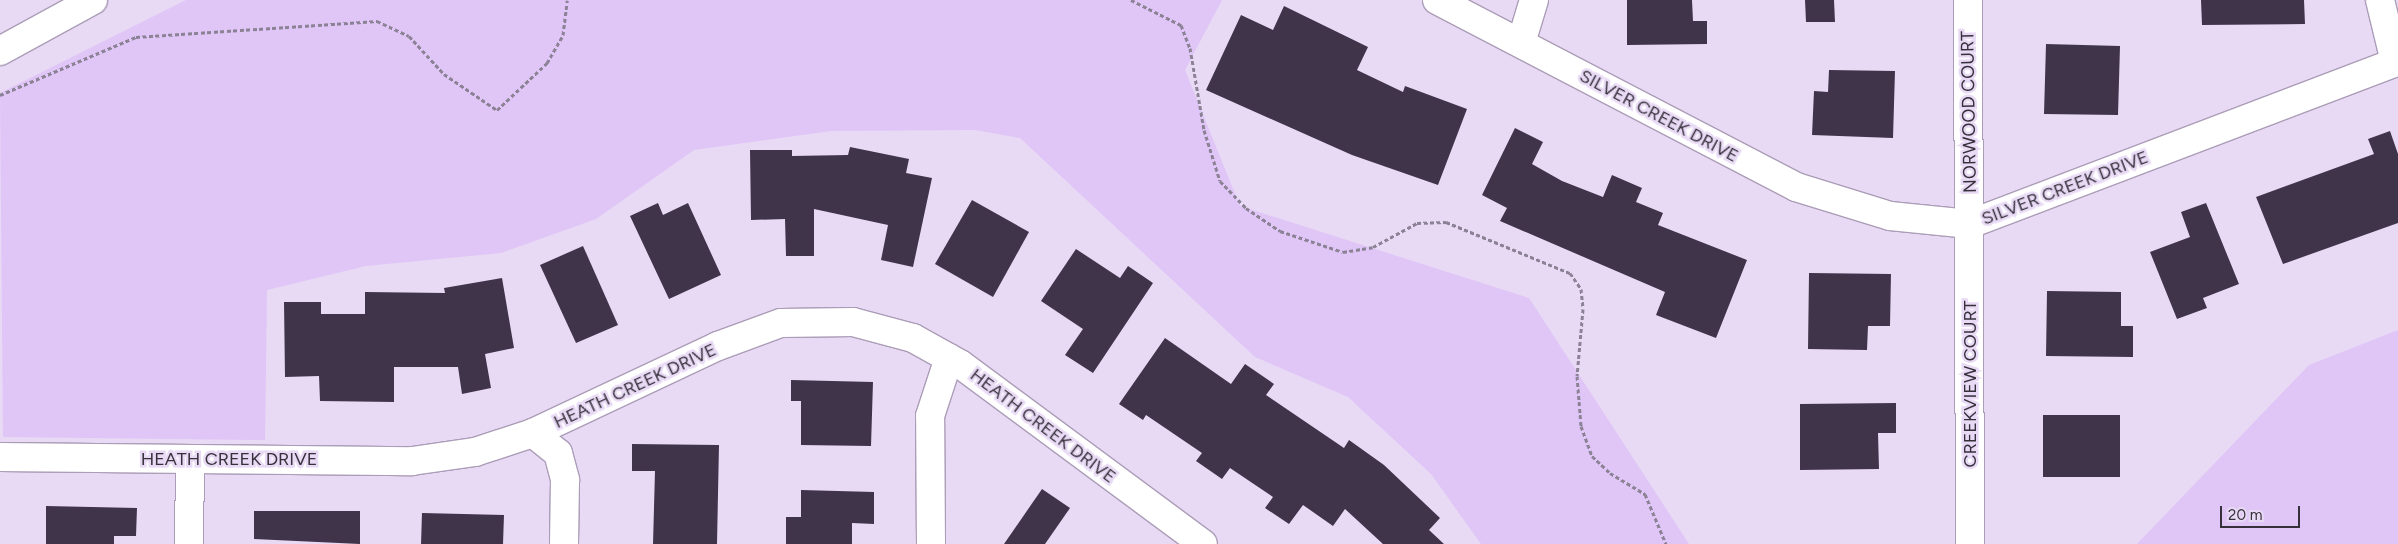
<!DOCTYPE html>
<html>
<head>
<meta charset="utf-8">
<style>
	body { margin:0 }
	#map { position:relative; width:2398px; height:544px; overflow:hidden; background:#e8daf5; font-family:Figtree,sans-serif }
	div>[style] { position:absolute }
	.green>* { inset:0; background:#e0c5f7 }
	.building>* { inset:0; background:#40344a }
	.path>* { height:3px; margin-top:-1.5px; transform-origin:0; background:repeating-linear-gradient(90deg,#8c8295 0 4px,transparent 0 6.5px) }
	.roads { filter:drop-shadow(1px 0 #ab9db7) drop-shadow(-1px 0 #ab9db7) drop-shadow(0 1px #ab9db7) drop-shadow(0 -1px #ab9db7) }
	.minor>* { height:28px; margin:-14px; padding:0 14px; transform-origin:14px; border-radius:14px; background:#fff }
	span { translate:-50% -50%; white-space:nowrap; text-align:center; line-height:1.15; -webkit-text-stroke:5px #e8daf5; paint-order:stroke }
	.street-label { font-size:18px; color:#36303b }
	.scale { position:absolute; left:2220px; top:506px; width:80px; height:22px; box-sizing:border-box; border:2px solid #36303b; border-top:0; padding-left:6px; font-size:15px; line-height:18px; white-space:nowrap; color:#36303b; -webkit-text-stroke:4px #e8daf5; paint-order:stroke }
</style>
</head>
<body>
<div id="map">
	<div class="green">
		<div style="clip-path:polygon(186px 0,1222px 0,1185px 70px,1240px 206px,1529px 298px,1689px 544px,1481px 544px,1431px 474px,1348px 397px,1255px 357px,1020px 138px,975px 130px,831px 131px,694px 150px,596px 219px,501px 253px,366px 266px,267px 290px,265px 440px,3px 437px,0 93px)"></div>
		<div style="clip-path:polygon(2398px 330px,2398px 544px,2137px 544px,2309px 365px)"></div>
	</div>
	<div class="building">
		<div style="clip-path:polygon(1627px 0,1692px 0,1693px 21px,1707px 21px,1707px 44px,1627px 45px)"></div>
		<div style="clip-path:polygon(1805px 0,1834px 0,1835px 22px,1806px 22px)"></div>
		<div style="clip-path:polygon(2201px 0,2304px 0,2305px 24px,2202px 25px)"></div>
		<div style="clip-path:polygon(1284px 6px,1368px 47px,1357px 70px,1403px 92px,1405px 86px,1467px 109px,1438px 185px,1352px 155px,1206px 90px,1241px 15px,1273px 30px)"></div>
		<div style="clip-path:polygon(2046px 44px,2120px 46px,2118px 115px,2044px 114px)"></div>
		<div style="clip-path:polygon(1829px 70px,1895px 71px,1893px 138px,1812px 135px,1814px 91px,1828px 92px)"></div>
		<div style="clip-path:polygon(1515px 128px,1543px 142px,1532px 164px,1562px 181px,1603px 197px,1612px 175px,1642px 188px,1636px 202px,1663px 213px,1658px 225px,1747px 260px,1716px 338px,1656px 315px,1665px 292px,1500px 221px,1507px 208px,1482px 195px)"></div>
		<div style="clip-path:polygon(2390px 131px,2398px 154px,2398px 223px,2283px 264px,2256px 197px,2374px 154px,2368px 139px)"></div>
		<div style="clip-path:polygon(850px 147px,909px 159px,906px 173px,932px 178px,913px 267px,881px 260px,888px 225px,814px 209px,814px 256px,786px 256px,785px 219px,751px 220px,750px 150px,792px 150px,792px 156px,848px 155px)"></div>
		<div style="clip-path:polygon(972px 200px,1029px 232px,993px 297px,935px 264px)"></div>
		<div style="clip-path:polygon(658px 203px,663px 215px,688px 203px,721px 275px,669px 299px,630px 216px)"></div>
		<div style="clip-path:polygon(2206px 203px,2239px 284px,2203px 298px,2207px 308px,2177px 319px,2150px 252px,2190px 237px,2181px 212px)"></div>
		<div style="clip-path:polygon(583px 246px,618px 325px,576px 343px,540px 265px)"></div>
		<div style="clip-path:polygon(1076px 249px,1120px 278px,1128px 266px,1153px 283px,1093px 373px,1065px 355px,1083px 329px,1041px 301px)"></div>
		<div style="clip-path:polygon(1809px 273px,1891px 274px,1890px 326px,1868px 326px,1867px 350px,1808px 349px)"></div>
		<div style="clip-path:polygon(502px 278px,514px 348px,485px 354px,491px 388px,462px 394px,458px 367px,394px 367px,394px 402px,320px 401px,319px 376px,285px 377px,284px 302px,321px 302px,321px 314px,365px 314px,365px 292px,445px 293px,444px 288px)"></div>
		<div style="clip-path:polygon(2047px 291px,2121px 292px,2121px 326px,2133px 326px,2133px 357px,2046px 356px)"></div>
		<div style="clip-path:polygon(1165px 338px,1231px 384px,1245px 364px,1274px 384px,1266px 395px,1344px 448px,1349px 440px,1384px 465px,1440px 518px,1429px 530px,1444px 544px,1383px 544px,1345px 509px,1333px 526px,1303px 505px,1289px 524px,1265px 508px,1273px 497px,1230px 468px,1222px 479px,1196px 461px,1202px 453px,1146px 415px,1143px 420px,1119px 404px)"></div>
		<div style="clip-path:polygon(791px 380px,873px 382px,871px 446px,801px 445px,801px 401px,791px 401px)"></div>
		<div style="clip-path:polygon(1896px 403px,1896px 433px,1878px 433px,1879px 469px,1800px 470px,1800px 404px)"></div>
		<div style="clip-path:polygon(2043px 415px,2120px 415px,2120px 477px,2043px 477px)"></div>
		<div style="clip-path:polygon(632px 444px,719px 445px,717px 544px,653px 544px,655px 471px,632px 471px)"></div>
		<div style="clip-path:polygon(1042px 489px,1070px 508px,1045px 544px,1004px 544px)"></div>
		<div style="clip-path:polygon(801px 490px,874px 492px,874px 524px,852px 523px,852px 544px,786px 544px,786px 517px,801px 517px)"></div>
		<div style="clip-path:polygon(46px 506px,137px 508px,136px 536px,114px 536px,114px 544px,46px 544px)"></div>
		<div style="clip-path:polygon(254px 511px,360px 511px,360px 544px,254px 539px)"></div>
		<div style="clip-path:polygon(422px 513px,504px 515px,503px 544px,421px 544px)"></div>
	</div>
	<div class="path">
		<div style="left:1131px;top:0;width:56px;rotate:26.6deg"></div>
		<div style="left:1181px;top:25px;width:25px;rotate:69deg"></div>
		<div style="left:1190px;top:48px;width:83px;rotate:80.3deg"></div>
		<div style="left:1204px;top:130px;width:53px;rotate:72.6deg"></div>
		<div style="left:1220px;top:181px;width:37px;rotate:46deg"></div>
		<div style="left:1246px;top:208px;width:41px;rotate:34.1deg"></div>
		<div style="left:1280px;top:231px;width:66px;rotate:18.4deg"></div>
		<div style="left:1343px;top:252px;width:30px;rotate:-9deg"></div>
		<div style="left:1373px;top:247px;width:50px;rotate:-28.6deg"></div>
		<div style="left:1417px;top:223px;width:29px;rotate:-2deg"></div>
		<div style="left:1446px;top:222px;width:134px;rotate:22.4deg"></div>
		<div style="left:1570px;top:273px;width:19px;rotate:55deg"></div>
		<div style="left:1581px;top:289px;width:20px;rotate:84deg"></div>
		<div style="left:1583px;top:309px;width:67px;rotate:95.1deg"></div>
		<div style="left:1577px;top:376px;width:50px;rotate:85.4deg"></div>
		<div style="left:1581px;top:426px;width:32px;rotate:70deg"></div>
		<div style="left:1592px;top:456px;width:25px;rotate:43deg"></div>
		<div style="left:1610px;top:473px;width:41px;rotate:31deg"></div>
		<div style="left:1645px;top:494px;width:54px;rotate:67.2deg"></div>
		<div style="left:0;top:95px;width:148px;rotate:-23.1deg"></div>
		<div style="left:136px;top:37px;width:242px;rotate:-3.8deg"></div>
		<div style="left:377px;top:21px;width:35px;rotate:25deg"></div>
		<div style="left:409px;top:36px;width:52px;rotate:47.4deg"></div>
		<div style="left:444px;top:74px;width:64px;rotate:34.2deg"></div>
		<div style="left:497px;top:110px;width:69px;rotate:-43.2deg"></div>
		<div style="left:547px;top:63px;width:32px;rotate:-60deg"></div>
		<div style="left:563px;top:35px;width:35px;rotate:-83deg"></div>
	</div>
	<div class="roads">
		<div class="minor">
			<div style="left:1437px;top:0;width:405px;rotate:27.5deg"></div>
			<div style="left:1796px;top:187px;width:98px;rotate:17.1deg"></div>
			<div style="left:1890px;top:216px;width:80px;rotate:5.7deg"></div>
			<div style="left:1970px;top:224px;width:458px;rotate:-20.8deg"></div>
			<div style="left:1968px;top:0;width:544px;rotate:89.79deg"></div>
			<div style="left:2380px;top:0;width:64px;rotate:76.4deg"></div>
			<div style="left:1521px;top:43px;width:45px;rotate:-73.2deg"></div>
			<div style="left:0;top:51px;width:106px;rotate:-28.7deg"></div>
			<div style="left:533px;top:433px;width:32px;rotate:39deg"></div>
			<div style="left:558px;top:453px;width:28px;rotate:75deg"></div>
			<div style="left:565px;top:480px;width:64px;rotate:90.9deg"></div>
			<div style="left:0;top:457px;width:412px;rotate:0.6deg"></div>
			<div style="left:412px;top:461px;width:64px;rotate:-8.1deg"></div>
			<div style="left:475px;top:452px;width:61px;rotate:-18.1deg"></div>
			<div style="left:533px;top:433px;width:204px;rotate:-25.2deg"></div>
			<div style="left:718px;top:346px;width:67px;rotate:-20.1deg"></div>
			<div style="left:781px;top:323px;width:72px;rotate:-0.8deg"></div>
			<div style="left:853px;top:322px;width:62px;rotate:14.9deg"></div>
			<div style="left:913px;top:338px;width:54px;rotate:29deg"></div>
			<div style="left:960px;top:364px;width:302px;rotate:36.5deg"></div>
			<div style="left:189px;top:544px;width:85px;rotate:-89.3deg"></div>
			<div style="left:931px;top:544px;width:128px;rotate:-90.4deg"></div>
			<div style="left:930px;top:416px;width:61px;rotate:-71.9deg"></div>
		</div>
	</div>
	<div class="street-label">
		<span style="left:1969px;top:112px;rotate:-91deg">NORWOOD COURT</span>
		<span style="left:1659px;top:116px;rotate:28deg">SILVER CREEK DRIVE</span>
		<span style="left:2065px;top:188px;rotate:-21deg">SILVER CREEK DRIVE</span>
		<span style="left:1970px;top:384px;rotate:-90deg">CREEKVIEW COURT</span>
		<span style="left:635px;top:386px;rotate:-25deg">HEATH CREEK DRIVE</span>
		<span style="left:1043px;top:426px;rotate:37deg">HEATH CREEK DRIVE</span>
		<span style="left:229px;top:459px">HEATH CREEK DRIVE</span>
	</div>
	<div class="scale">20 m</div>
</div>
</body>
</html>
